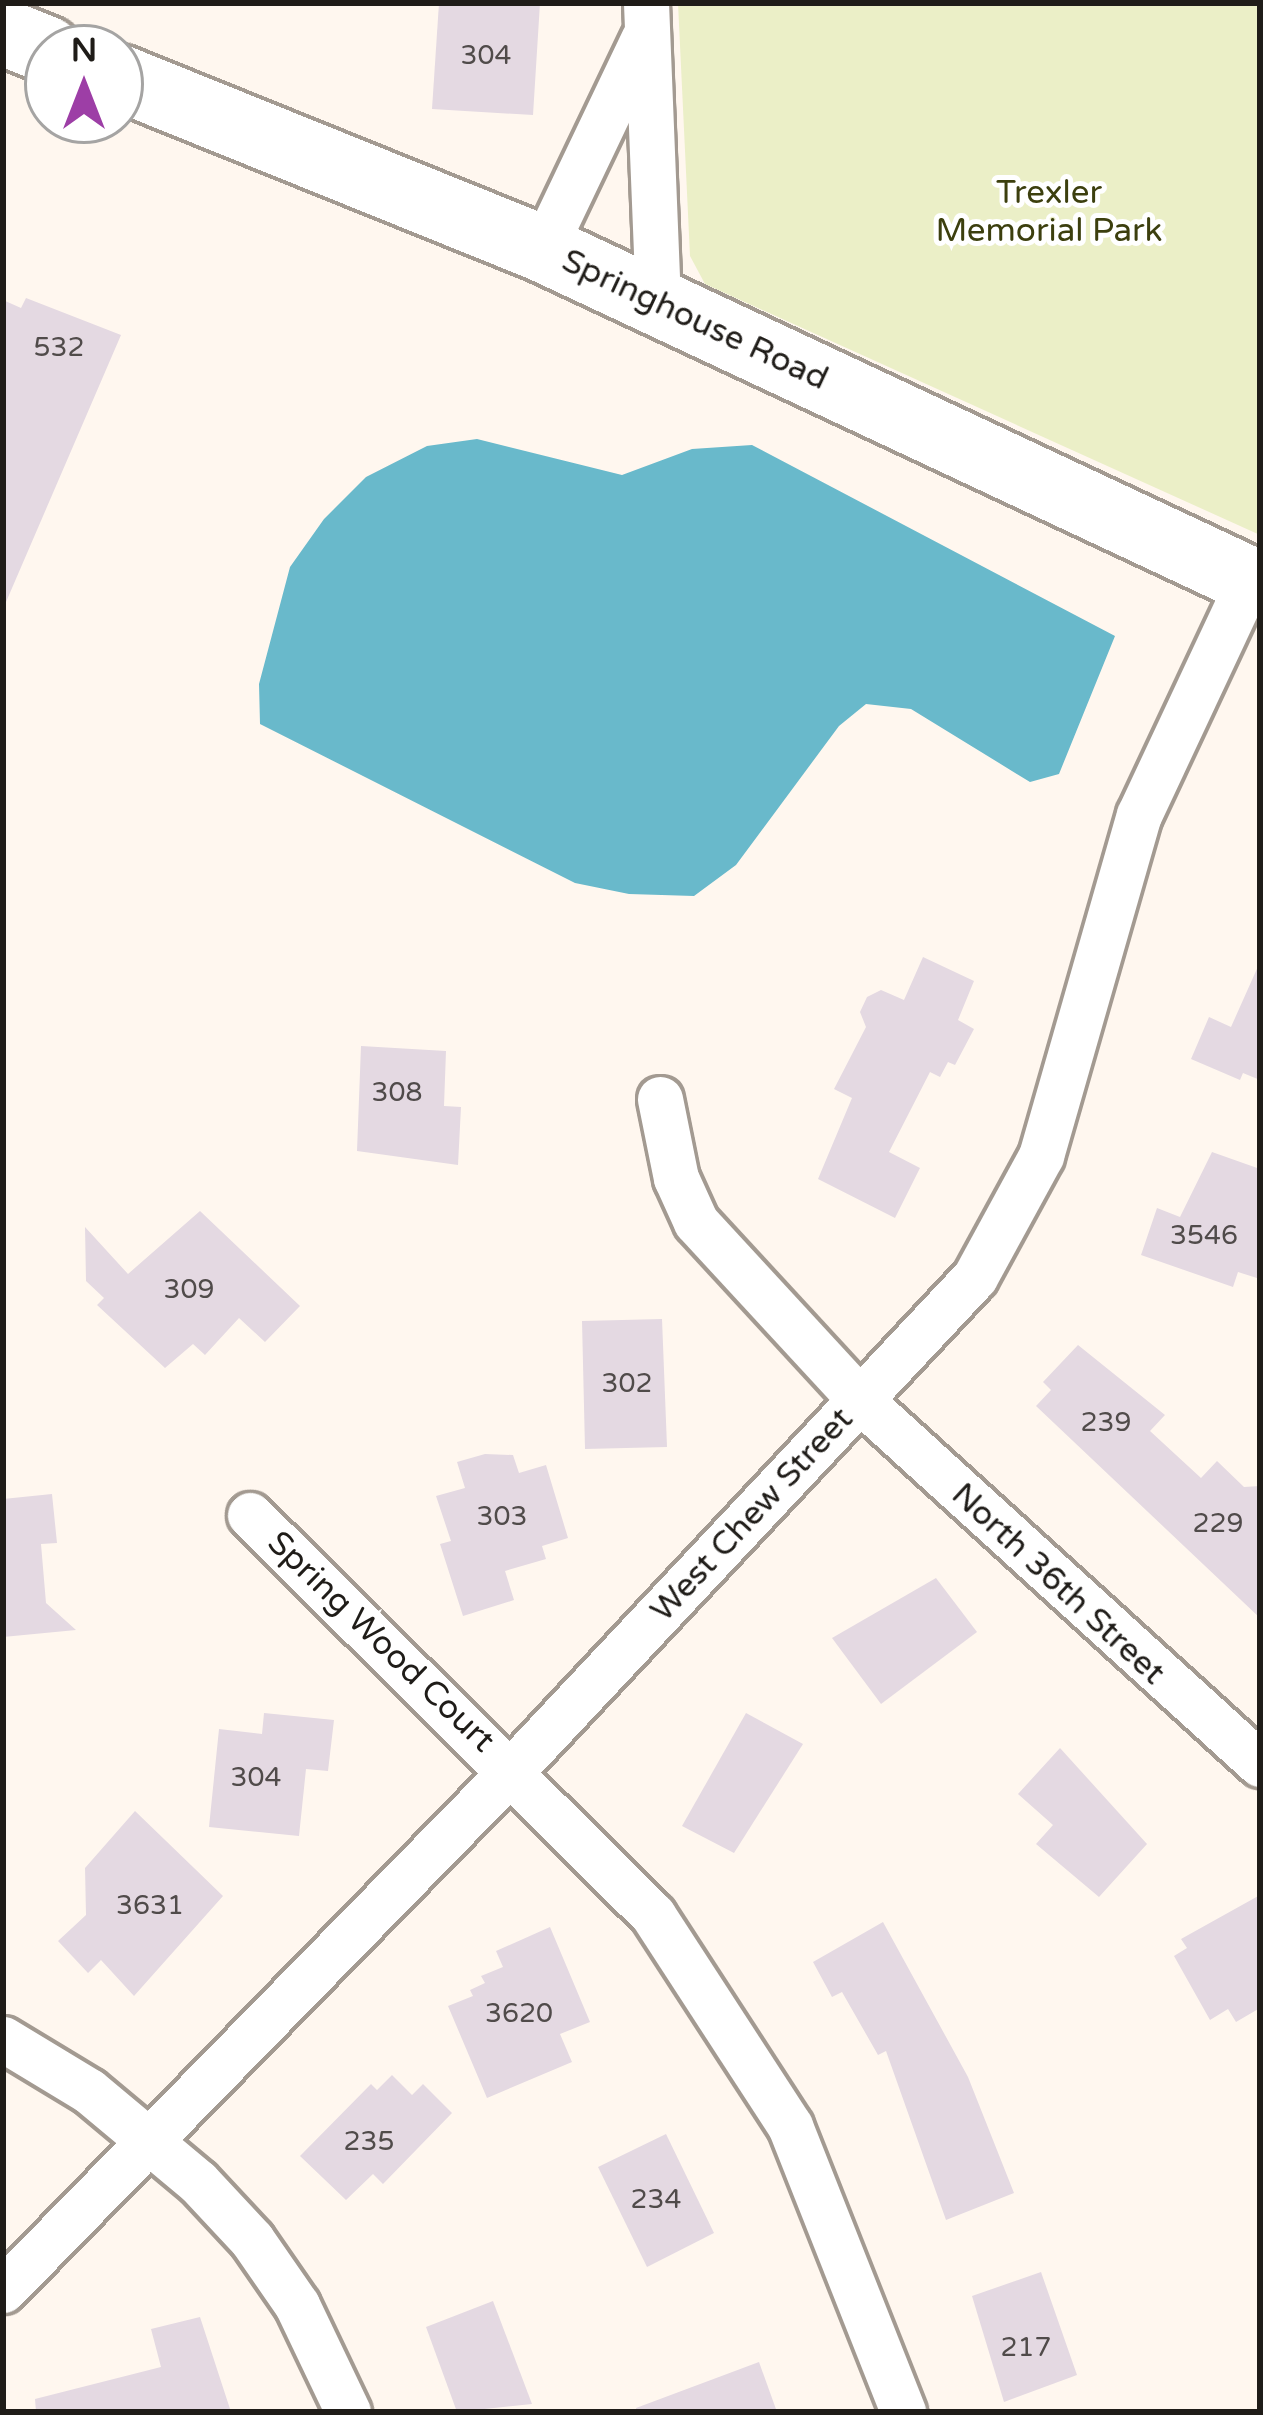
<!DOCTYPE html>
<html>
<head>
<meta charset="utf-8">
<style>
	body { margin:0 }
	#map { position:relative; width:1263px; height:2415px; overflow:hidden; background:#fff7ef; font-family:"Varela Round",sans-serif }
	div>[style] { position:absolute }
	.green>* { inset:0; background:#ebefc7 }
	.water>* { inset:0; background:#69b9cb }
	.building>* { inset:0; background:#e4d9e2 }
	.roads { filter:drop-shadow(3px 0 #a39a91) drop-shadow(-3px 0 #a39a91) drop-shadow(0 3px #a39a91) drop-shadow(0 -3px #a39a91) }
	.street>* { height:45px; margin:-22.5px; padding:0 22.5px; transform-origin:22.5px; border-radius:22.5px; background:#fff }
	.secondary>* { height:66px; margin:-33px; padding:0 33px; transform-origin:33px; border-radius:33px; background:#fff }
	span { translate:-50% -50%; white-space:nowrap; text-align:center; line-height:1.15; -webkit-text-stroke:10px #fff; paint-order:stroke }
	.number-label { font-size:27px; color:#504b4a }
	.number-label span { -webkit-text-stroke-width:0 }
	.park-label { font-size:33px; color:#3c3f0e }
	.street-label { font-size:33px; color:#1f1c18 }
	.frame { position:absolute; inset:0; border:6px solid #1f1c18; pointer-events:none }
	.north { position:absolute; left:24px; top:24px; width:120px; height:120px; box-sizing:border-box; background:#fff; border:3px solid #a5a4a3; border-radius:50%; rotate:0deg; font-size:33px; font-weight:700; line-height:48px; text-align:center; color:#1f1c18 }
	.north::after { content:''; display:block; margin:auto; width:42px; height:54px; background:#9d3ea6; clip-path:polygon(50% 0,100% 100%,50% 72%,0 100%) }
</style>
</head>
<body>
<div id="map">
	<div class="green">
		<div style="clip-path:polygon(678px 3px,1260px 3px,1260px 535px,705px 284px,690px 256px)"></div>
	</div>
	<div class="water">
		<div style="clip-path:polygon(477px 439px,622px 475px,692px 449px,752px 445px,1115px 636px,1059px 774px,1030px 782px,911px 709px,866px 704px,839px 726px,736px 865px,694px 896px,629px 894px,575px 883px,260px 724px,259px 684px,290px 567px,324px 519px,366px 477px,427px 446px)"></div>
	</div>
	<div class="building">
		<div style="clip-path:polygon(439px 3px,540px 3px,533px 115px,432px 109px)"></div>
		<div style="clip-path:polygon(26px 298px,121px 335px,3px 609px,3px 300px,21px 308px)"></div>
		<div style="clip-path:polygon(923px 957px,974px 981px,958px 1020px,974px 1029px,955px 1065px,948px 1062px,940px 1077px,930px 1072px,889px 1152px,920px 1168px,895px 1218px,818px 1179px,852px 1098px,834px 1089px,866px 1027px,860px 1012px,867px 997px,881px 990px,904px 1000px)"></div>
		<div style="clip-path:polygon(1260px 962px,1260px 1080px,1243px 1073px,1240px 1080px,1191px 1059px,1209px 1017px,1231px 1027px)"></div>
		<div style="clip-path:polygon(361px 1046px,446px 1051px,444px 1106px,461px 1107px,458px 1165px,357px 1151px)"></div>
		<div style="clip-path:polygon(1212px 1152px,1260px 1169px,1260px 1279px,1238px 1272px,1233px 1287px,1141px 1255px,1157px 1208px,1180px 1217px)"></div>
		<div style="clip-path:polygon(200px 1211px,300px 1306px,265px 1342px,239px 1318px,205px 1355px,193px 1344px,165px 1368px,97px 1305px,104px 1298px,86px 1281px,85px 1227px,128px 1274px)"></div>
		<div style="clip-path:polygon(662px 1319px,667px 1447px,585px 1449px,582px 1321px)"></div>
		<div style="clip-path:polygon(1078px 1345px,1165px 1415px,1150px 1431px,1201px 1478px,1217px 1461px,1244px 1487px,1260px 1486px,1260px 1618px,1036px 1406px,1051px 1390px,1043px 1382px)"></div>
		<div style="clip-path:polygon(485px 1454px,513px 1455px,519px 1473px,546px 1465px,568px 1538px,542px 1546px,546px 1559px,505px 1571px,514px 1600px,463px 1616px,440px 1544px,451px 1541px,436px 1496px,465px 1488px,457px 1462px)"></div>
		<div style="clip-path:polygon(52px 1494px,57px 1543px,41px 1544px,46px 1603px,76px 1630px,3px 1637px,3px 1499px)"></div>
		<div style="clip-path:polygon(936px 1578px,977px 1632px,881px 1704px,832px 1638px)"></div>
		<div style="clip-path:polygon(264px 1713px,334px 1720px,328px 1771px,306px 1769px,299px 1836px,209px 1827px,219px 1729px,262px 1734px)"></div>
		<div style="clip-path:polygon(746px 1713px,803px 1744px,734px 1853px,682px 1826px)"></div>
		<div style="clip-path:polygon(1060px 1748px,1147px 1844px,1099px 1897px,1036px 1844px,1053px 1825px,1018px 1794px)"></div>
		<div style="clip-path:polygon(135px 1811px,223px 1896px,134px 1996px,101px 1960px,88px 1973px,58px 1941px,86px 1915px,85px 1868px)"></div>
		<div style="clip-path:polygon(1260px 1895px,1260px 2008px,1236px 2022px,1228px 2009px,1210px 2020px,1174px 1956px,1187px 1948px,1181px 1939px)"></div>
		<div style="clip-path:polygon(883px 1922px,968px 2077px,1014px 2193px,946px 2220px,886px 2051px,878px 2055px,842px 1992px,832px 1997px,813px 1962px)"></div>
		<div style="clip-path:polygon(550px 1927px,590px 2022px,560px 2034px,572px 2062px,487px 2098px,448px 2006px,473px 1996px,470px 1990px,485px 1983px,481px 1976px,503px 1967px,496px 1951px)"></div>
		<div style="clip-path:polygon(392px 2075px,412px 2095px,423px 2084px,452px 2113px,383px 2184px,373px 2174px,346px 2200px,300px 2156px,371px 2084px,377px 2090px)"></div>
		<div style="clip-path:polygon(666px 2134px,714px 2233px,647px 2267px,598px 2167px)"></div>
		<div style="clip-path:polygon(1041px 2272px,1077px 2375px,1004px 2402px,972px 2296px)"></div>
		<div style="clip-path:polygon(493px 2301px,532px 2404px,457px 2412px,426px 2327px)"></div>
		<div style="clip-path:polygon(200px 2317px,231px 2412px,36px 2412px,35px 2399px,161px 2367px,151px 2329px)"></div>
		<div style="clip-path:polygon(759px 2362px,777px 2412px,637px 2412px,636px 2408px)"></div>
	</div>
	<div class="roads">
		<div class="street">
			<div style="left:646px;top:3px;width:300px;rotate:87.7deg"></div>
			<div style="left:543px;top:249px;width:233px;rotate:-64.5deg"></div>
			<div style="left:660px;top:1099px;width:81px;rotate:78.6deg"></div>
			<div style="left:676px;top:1178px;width:48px;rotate:65.6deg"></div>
			<div style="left:696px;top:1222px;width:242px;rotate:47.3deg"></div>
			<div style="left:860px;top:1400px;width:541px;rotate:42.3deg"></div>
			<div style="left:250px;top:1515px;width:568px;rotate:44.79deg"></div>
			<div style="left:653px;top:1915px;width:252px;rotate:57deg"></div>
			<div style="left:790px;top:2126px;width:308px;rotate:68.4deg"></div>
			<div style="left:3px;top:2039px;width:100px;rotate:31.2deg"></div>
			<div style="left:89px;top:2091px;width:142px;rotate:39.9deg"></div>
			<div style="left:198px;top:2182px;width:79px;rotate:47deg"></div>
			<div style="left:252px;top:2240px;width:79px;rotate:55.3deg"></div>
			<div style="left:297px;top:2305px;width:119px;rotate:64.5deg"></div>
			<div style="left:3px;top:2290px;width:728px;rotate:-45.61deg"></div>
			<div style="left:512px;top:1770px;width:676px;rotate:-46.8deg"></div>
			<div style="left:975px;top:1277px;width:138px;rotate:-61.4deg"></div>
			<div style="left:1041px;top:1156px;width:355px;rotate:-74deg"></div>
			<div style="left:1139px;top:815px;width:259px;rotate:-64.9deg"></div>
		</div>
		<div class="secondary">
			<div style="left:3px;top:32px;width:48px;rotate:21.8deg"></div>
			<div style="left:120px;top:78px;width:456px;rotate:22deg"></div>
			<div style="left:543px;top:249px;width:792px;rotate:25.11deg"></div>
		</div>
	</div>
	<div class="number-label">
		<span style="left:486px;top:56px">304</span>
		<span style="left:59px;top:348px">532</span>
		<span style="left:397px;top:1093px">308</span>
		<span style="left:1204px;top:1236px">3546</span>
		<span style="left:189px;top:1290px">309</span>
		<span style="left:627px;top:1384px">302</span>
		<span style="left:1106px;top:1423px">239</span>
		<span style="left:502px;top:1517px">303</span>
		<span style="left:1218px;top:1524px">229</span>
		<span style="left:256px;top:1778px">304</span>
		<span style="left:150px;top:1906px">3631</span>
		<span style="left:519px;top:2014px">3620</span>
		<span style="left:369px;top:2142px">235</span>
		<span style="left:656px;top:2200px">234</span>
		<span style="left:1026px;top:2348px">217</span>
	</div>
	<div class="park-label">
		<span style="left:1049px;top:212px">Trexler<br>Memorial Park</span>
	</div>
	<div class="street-label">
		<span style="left:695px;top:320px;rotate:25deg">Springhouse Road</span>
		<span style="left:752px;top:1515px;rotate:-47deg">West Chew Street</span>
		<span style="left:1058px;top:1584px;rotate:43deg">North 36th Street</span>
		<span style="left:381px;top:1642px;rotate:44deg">Spring Wood Court</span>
	</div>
	<div class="frame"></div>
	<div class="north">N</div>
</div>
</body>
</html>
